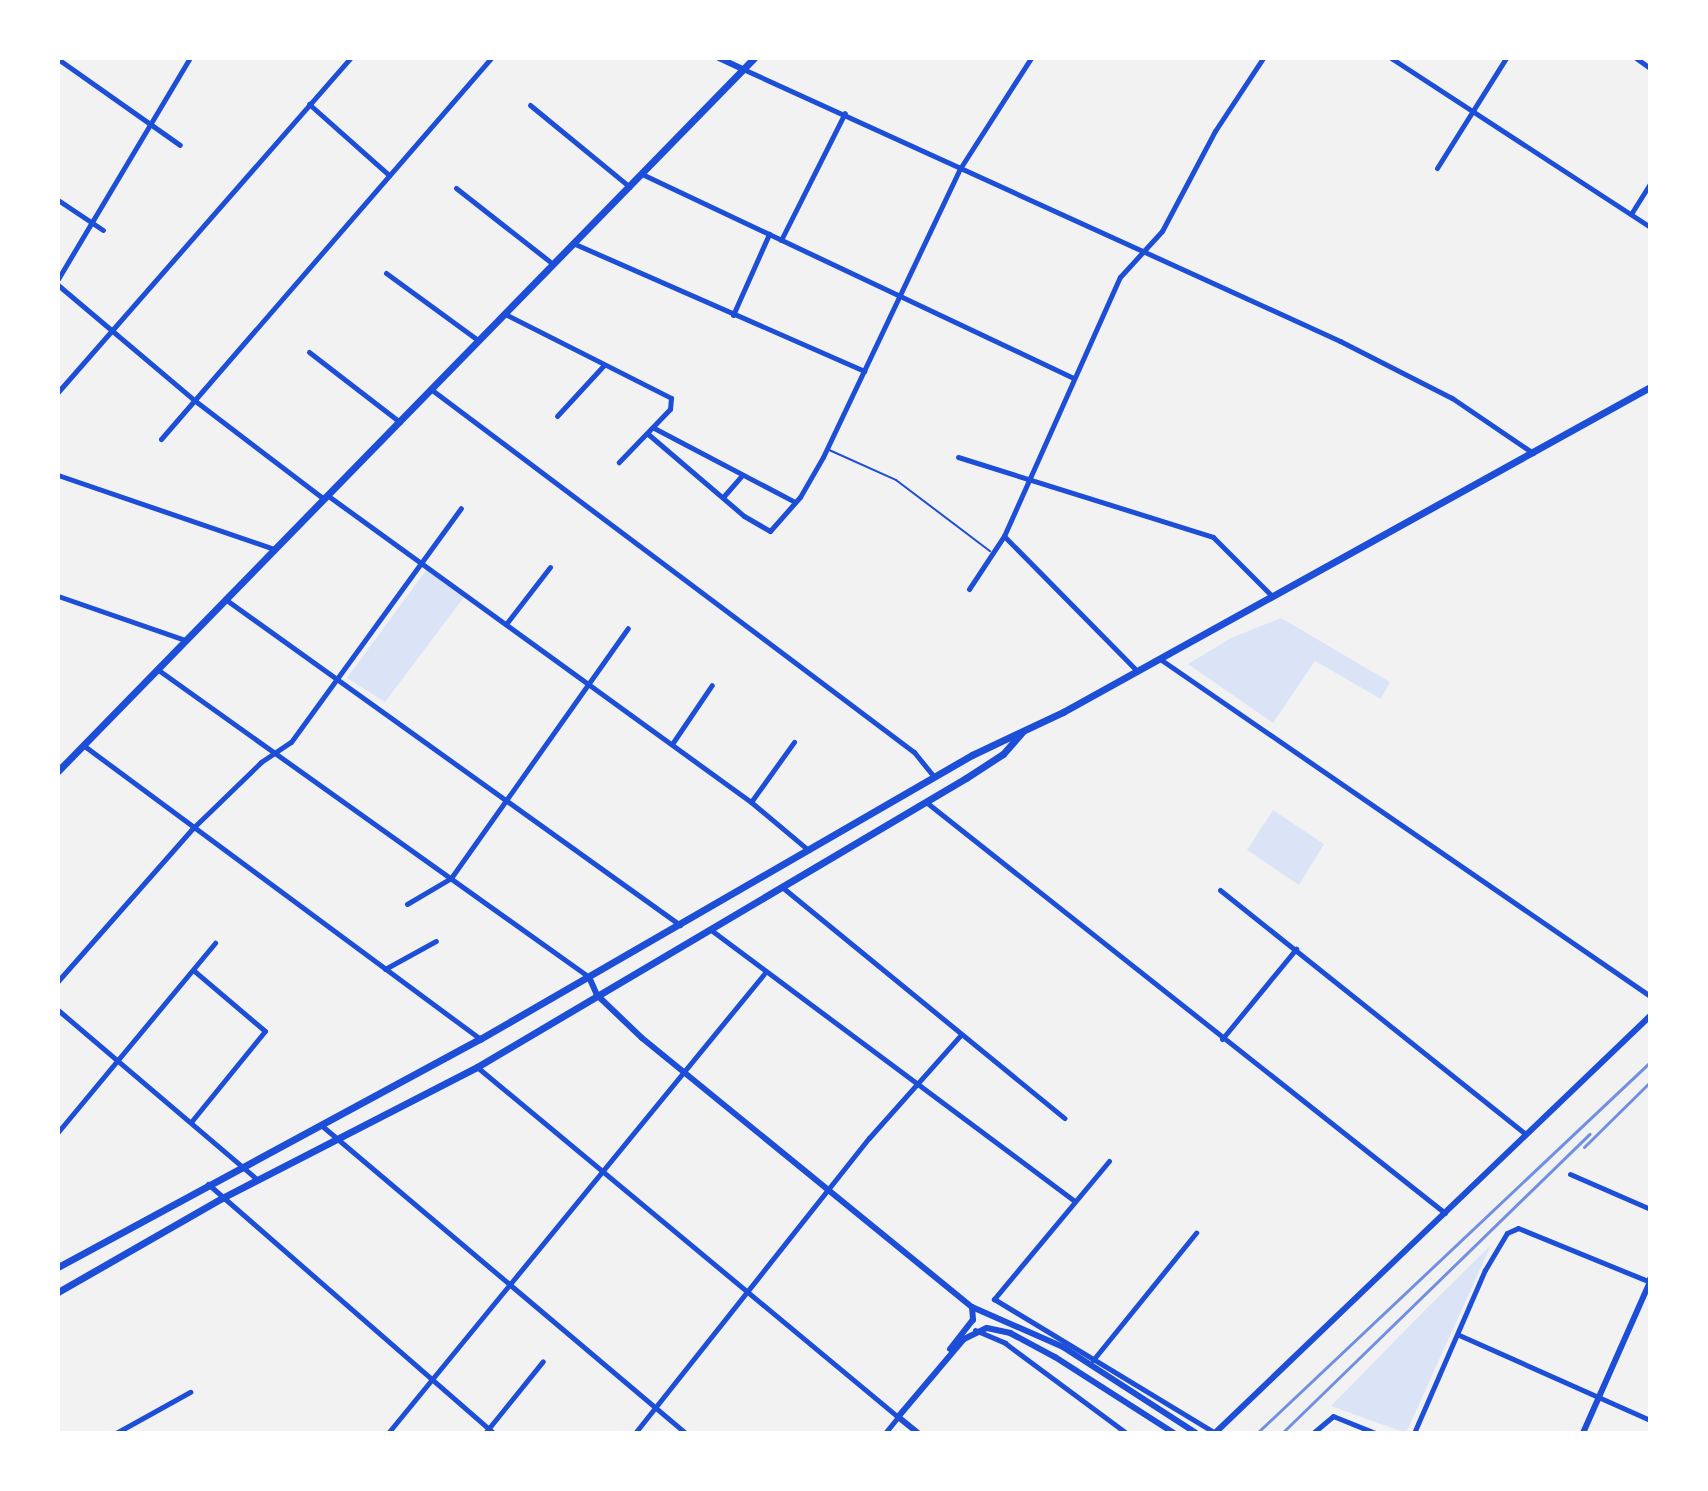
<!DOCTYPE html>
<html>
<head>
<meta charset="utf-8">
<style>
	body { margin:0 }
	#map { position:relative; width:1708px; height:1491px; overflow:hidden; background:#f2f2f2; font-family:Lora,serif }
	div>[style] { position:absolute }
	.green>* { inset:0; background:#dbe4f7 }
	.service>* { height:2px; margin:-1px; padding:0 1px; transform-origin:1px; border-radius:1px; background:#1d4ed8 }
	.minor>* { height:5px; margin:-2.5px; padding:0 2.5px; transform-origin:2.5px; border-radius:2.5px; background:#1d4ed8 }
	.tertiary>* { height:6px; margin:-3px; padding:0 3px; transform-origin:3px; border-radius:3px; background:#1d4ed8 }
	.secondary>* { height:6px; margin:-3px; padding:0 3px; transform-origin:3px; border-radius:3px; background:#1d4ed8 }
	.primary>* { height:7px; margin:-3.5px; padding:0 3.5px; transform-origin:3.5px; border-radius:3.5px; background:#1d4ed8 }
	.rail>* { height:3px; margin:-1.5px; padding:0 1.5px; transform-origin:1.5px; border-radius:1.5px; background:#7290e2 }
	span { translate:-50% -50%; white-space:nowrap; text-align:center; line-height:1.15; -webkit-text-stroke:6px #fff; paint-order:stroke }
	.frame { position:absolute; inset:0; border:60px solid #fff; pointer-events:none }
</style>
</head>
<body>
<div id="map">
	<div class="green">
		<div style="clip-path:polygon(427px 569px,464px 597px,385px 702px,347px 678px)"></div>
		<div style="clip-path:polygon(1281px 618px,1390px 682px,1381px 699px,1315px 661px,1273px 723px,1188px 664px,1231px 638px)"></div>
		<div style="clip-path:polygon(1273px 810px,1324px 844px,1299px 885px,1247px 850px)"></div>
		<div style="clip-path:polygon(1491px 1245px,1406px 1433px,1331px 1406px,1425px 1310px)"></div>
	</div>
	<div class="service">
		<div style="left:827px;top:449px;width:76px;rotate:24.2deg"></div>
		<div style="left:896px;top:480px;width:118px;rotate:37.1deg"></div>
	</div>
	<div class="minor">
		<div style="left:1391px;top:58px;width:309px;rotate:33.1deg"></div>
		<div style="left:1636px;top:58px;width:17px;rotate:36deg"></div>
		<div style="left:58px;top:59px;width:149px;rotate:35.2deg"></div>
		<div style="left:743px;top:69px;width:656px;rotate:24.49deg"></div>
		<div style="left:1340px;top:341px;width:126px;rotate:27deg"></div>
		<div style="left:1452px;top:398px;width:98px;rotate:34.2deg"></div>
		<div style="left:309px;top:104px;width:107px;rotate:41.6deg"></div>
		<div style="left:530px;top:105px;width:129px;rotate:39.4deg"></div>
		<div style="left:1437px;top:168px;width:130px;rotate:-57.9deg"></div>
		<div style="left:644px;top:175px;width:475px;rotate:25.3deg"></div>
		<div style="left:456px;top:188px;width:123px;rotate:38.1deg"></div>
		<div style="left:58px;top:200px;width:54px;rotate:33.7deg"></div>
		<div style="left:1631px;top:214px;width:36px;rotate:-58deg"></div>
		<div style="left:781px;top:240px;width:142px;rotate:-63.3deg"></div>
		<div style="left:575px;top:244px;width:316px;rotate:23.7deg"></div>
		<div style="left:386px;top:273px;width:114px;rotate:36.1deg"></div>
		<div style="left:58px;top:279px;width:257px;rotate:-59.2deg"></div>
		<div style="left:58px;top:285px;width:178px;rotate:40.2deg"></div>
		<div style="left:194px;top:400px;width:163px;rotate:37.3deg"></div>
		<div style="left:505px;top:314px;width:186px;rotate:26.8deg"></div>
		<div style="left:671px;top:398px;width:11px;rotate:95deg"></div>
		<div style="left:670px;top:409px;width:74px;rotate:133.9deg"></div>
		<div style="left:733px;top:315px;width:89px;rotate:-66deg"></div>
		<div style="left:309px;top:352px;width:115px;rotate:37.6deg"></div>
		<div style="left:432px;top:390px;width:603px;rotate:36.91deg"></div>
		<div style="left:914px;top:752px;width:32px;rotate:51deg"></div>
		<div style="left:58px;top:392px;width:444px;rotate:-48.8deg"></div>
		<div style="left:557px;top:416px;width:69px;rotate:-47.3deg"></div>
		<div style="left:654px;top:428px;width:159px;rotate:27.7deg"></div>
		<div style="left:648px;top:434px;width:126px;rotate:40.5deg"></div>
		<div style="left:744px;top:516px;width:30px;rotate:30deg"></div>
		<div style="left:770px;top:531px;width:45px;rotate:-48.6deg"></div>
		<div style="left:800px;top:497px;width:46px;rotate:-60.1deg"></div>
		<div style="left:823px;top:457px;width:321px;rotate:-64.6deg"></div>
		<div style="left:961px;top:167px;width:130px;rotate:-57.3deg"></div>
		<div style="left:161px;top:439px;width:504px;rotate:-49.1deg"></div>
		<div style="left:958px;top:457px;width:267px;rotate:17.4deg"></div>
		<div style="left:1213px;top:537px;width:82px;rotate:45deg"></div>
		<div style="left:58px;top:475px;width:228px;rotate:18.9deg"></div>
		<div style="left:327px;top:495px;width:523px;rotate:35.91deg"></div>
		<div style="left:751px;top:802px;width:73px;rotate:40deg"></div>
		<div style="left:724px;top:496px;width:28px;rotate:-49deg"></div>
		<div style="left:1004px;top:536px;width:190px;rotate:45.4deg"></div>
		<div style="left:969px;top:589px;width:64px;rotate:-56.6deg"></div>
		<div style="left:1004px;top:536px;width:284px;rotate:-65.9deg"></div>
		<div style="left:1120px;top:277px;width:62px;rotate:-47.6deg"></div>
		<div style="left:1162px;top:231px;width:113px;rotate:-62.1deg"></div>
		<div style="left:1215px;top:131px;width:87px;rotate:-56.7deg"></div>
		<div style="left:58px;top:596px;width:134px;rotate:19.1deg"></div>
		<div style="left:225px;top:599px;width:560px;rotate:35.62deg"></div>
		<div style="left:506px;top:624px;width:72px;rotate:-52.3deg"></div>
		<div style="left:1160px;top:659px;width:595px;rotate:34.52deg"></div>
		<div style="left:157px;top:669px;width:531px;rotate:35.49deg"></div>
		<div style="left:672px;top:744px;width:71px;rotate:-55.9deg"></div>
		<div style="left:83px;top:745px;width:494px;rotate:36.5deg"></div>
		<div style="left:751px;top:802px;width:74px;rotate:-54.4deg"></div>
		<div style="left:926px;top:802px;width:662px;rotate:38.38deg"></div>
		<div style="left:782px;top:887px;width:365px;rotate:39.3deg"></div>
		<div style="left:1220px;top:890px;width:391px;rotate:38.6deg"></div>
		<div style="left:407px;top:904px;width:51px;rotate:-30.6deg"></div>
		<div style="left:451px;top:878px;width:306px;rotate:-54.7deg"></div>
		<div style="left:711px;top:930px;width:453px;rotate:36.7deg"></div>
		<div style="left:385px;top:969px;width:58px;rotate:-28.8deg"></div>
		<div style="left:58px;top:981px;width:204px;rotate:-48.6deg"></div>
		<div style="left:193px;top:828px;width:95px;rotate:-44.1deg"></div>
		<div style="left:261px;top:762px;width:36px;rotate:-34deg"></div>
		<div style="left:291px;top:742px;width:289px;rotate:-54deg"></div>
		<div style="left:58px;top:1010px;width:262px;rotate:40.4deg"></div>
		<div style="left:1222px;top:1039px;width:117px;rotate:-50.6deg"></div>
		<div style="left:477px;top:1067px;width:547px;rotate:39.74deg"></div>
		<div style="left:898px;top:1417px;width:21px;rotate:129deg"></div>
		<div style="left:191px;top:1122px;width:117px;rotate:-50.9deg"></div>
		<div style="left:265px;top:1031px;width:94px;rotate:-139.7deg"></div>
		<div style="left:321px;top:1125px;width:477px;rotate:40.2deg"></div>
		<div style="left:58px;top:1132px;width:246px;rotate:-50.3deg"></div>
		<div style="left:1109px;top:1161px;width:180px;rotate:129.8deg"></div>
		<div style="left:994px;top:1299px;width:258px;rotate:31.2deg"></div>
		<div style="left:1570px;top:1174px;width:87px;rotate:23.6deg"></div>
		<div style="left:208px;top:1184px;width:378px;rotate:41.1deg"></div>
		<div style="left:975px;top:1330px;width:33px;rotate:23deg"></div>
		<div style="left:1005px;top:1343px;width:151px;rotate:36.6deg"></div>
		<div style="left:1459px;top:1335px;width:209px;rotate:24deg"></div>
		<div style="left:1093px;top:1360px;width:164px;rotate:-51deg"></div>
		<div style="left:116px;top:1433px;width:85px;rotate:-29deg"></div>
		<div style="left:388px;top:1433px;width:593px;rotate:-50.68deg"></div>
		<div style="left:485px;top:1433px;width:92px;rotate:-51.1deg"></div>
		<div style="left:635px;top:1433px;width:377px;rotate:-51.6deg"></div>
		<div style="left:869px;top:1138px;width:137px;rotate:-48.3deg"></div>
		<div style="left:1313px;top:1433px;width:26px;rotate:-40deg"></div>
		<div style="left:1333px;top:1416px;width:45px;rotate:22deg"></div>
		<div style="left:1414px;top:1433px;width:178px;rotate:-66.5deg"></div>
		<div style="left:1485px;top:1270px;width:43px;rotate:-59.3deg"></div>
		<div style="left:1507px;top:1233px;width:12px;rotate:-24deg"></div>
		<div style="left:1518px;top:1228px;width:140px;rotate:22.2deg"></div>
		<div style="left:1648px;top:1281px;width:5px;rotate:-68deg"></div>
	</div>
	<div class="tertiary">
		<div style="left:719px;top:58px;width:26px;rotate:25deg"></div>
		<div style="left:589px;top:977px;width:20px;rotate:66deg"></div>
		<div style="left:597px;top:995px;width:62px;rotate:43.7deg"></div>
		<div style="left:642px;top:1038px;width:426px;rotate:39.2deg"></div>
		<div style="left:972px;top:1307px;width:99px;rotate:23.7deg"></div>
		<div style="left:1063px;top:1347px;width:158px;rotate:32.9deg"></div>
		<div style="left:950px;top:1349px;width:37px;rotate:-52deg"></div>
		<div style="left:973px;top:1320px;width:13px;rotate:-94deg"></div>
		<div style="left:918px;top:1433px;width:26px;rotate:-141deg"></div>
		<div style="left:898px;top:1417px;width:102px;rotate:-49.8deg"></div>
		<div style="left:964px;top:1339px;width:25px;rotate:-26deg"></div>
		<div style="left:987px;top:1328px;width:24px;rotate:12deg"></div>
		<div style="left:1010px;top:1333px;width:51px;rotate:28.1deg"></div>
		<div style="left:1055px;top:1357px;width:141px;rotate:32.6deg"></div>
		<div style="left:1583px;top:1433px;width:165px;rotate:-66.1deg"></div>
	</div>
	<div class="secondary">
		<div style="left:1215px;top:1433px;width:603px;rotate:-43.79deg"></div>
	</div>
	<div class="primary">
		<div style="left:58px;top:771px;width:996px;rotate:-45.69deg"></div>
		<div style="left:58px;top:1267px;width:480px;rotate:-28.4deg"></div>
		<div style="left:480px;top:1039px;width:568px;rotate:-30deg"></div>
		<div style="left:972px;top:755px;width:101px;rotate:-25.3deg"></div>
		<div style="left:1063px;top:712px;width:671px;rotate:-28.97deg"></div>
		<div style="left:58px;top:1292px;width:189px;rotate:-29.8deg"></div>
		<div style="left:222px;top:1198px;width:287px;rotate:-27.2deg"></div>
		<div style="left:477px;top:1067px;width:568px;rotate:-30.58deg"></div>
		<div style="left:966px;top:778px;width:44px;rotate:-33deg"></div>
		<div style="left:1003px;top:754px;width:29px;rotate:-49deg"></div>
	</div>
	<div class="rail">
		<div style="left:1584px;top:1147px;width:93px;rotate:-44.6deg"></div>
		<div style="left:1257px;top:1433px;width:540px;rotate:-43.35deg"></div>
		<div style="left:1282px;top:1433px;width:429px;rotate:-44.2deg"></div>
	</div>
	<div class="frame"></div>
</div>
</body>
</html>
